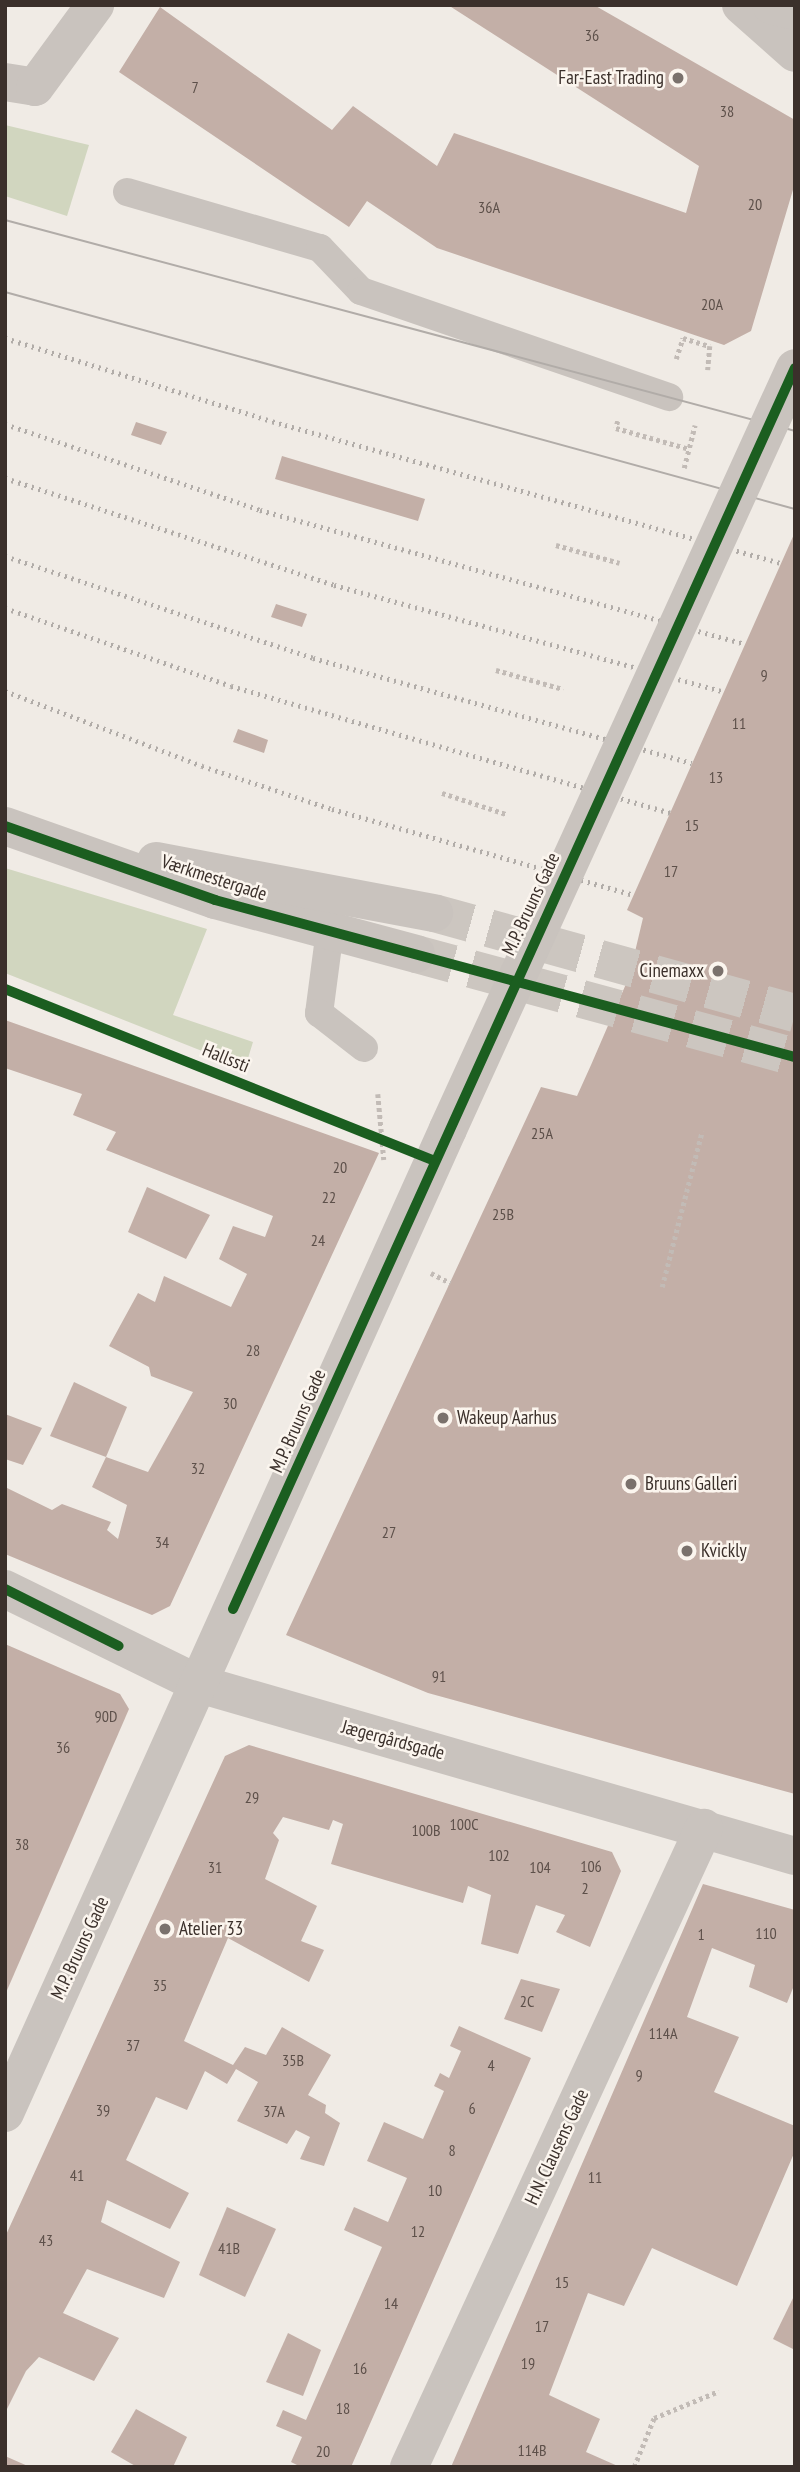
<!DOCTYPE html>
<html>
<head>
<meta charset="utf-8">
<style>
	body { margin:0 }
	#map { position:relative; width:800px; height:2472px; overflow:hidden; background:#f0ebe5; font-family:"PT Sans Narrow",sans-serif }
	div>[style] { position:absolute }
	.green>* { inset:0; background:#d1d6bf }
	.building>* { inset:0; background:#c3afa7 }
	.minor-tunnel>* { height:38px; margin-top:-19px; transform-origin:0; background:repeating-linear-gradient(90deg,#ccc6c0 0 38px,transparent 0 57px) }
	.path>* { height:4.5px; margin-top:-2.25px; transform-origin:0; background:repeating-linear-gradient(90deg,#c2bbb6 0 3.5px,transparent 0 7px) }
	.service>* { height:28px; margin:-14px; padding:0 14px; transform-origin:14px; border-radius:14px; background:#c9c3be }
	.minor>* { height:38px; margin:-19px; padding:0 19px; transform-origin:19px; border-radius:19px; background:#c9c3be }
	.tertiary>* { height:38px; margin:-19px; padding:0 19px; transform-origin:19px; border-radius:19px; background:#c9c3be }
	.tram>* { height:2px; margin:-1px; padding:0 1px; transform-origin:1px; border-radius:1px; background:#b1aca8 }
	.rail>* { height:5px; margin-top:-2.5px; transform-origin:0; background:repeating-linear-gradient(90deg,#b1aca8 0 2px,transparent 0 7px) }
	.tertiary-bridge>* { height:38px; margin:-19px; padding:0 19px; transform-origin:19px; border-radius:19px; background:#c9c3be }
	.cycleway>* { height:10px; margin:-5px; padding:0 5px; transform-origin:5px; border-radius:5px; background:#1b5e20 }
	.dots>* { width:19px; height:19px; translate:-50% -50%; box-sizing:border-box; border:4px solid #fbf5ee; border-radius:50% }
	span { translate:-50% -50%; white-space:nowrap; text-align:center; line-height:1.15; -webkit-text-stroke:5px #fbf5ee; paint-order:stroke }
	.number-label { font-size:16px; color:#5d504a }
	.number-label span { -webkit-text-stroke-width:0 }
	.poi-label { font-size:19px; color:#3b302b }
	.right { translate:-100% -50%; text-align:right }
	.left { translate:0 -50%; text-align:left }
	.street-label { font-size:19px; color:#3b302b }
	.frame { position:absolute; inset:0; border:7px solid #3b302b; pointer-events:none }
</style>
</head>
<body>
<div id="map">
	<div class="green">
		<div style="clip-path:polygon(5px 125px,89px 145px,67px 216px,5px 196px)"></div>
		<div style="clip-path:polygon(5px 868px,207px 929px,173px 1015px,253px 1042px,245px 1068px,5px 973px)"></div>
	</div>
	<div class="building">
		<div style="clip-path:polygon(448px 5px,594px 5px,795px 120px,795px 183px,751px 331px,724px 345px,437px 248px,367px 201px,349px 227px,119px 72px,160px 7px,332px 130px,353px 106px,437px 166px,454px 133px,686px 213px,699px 166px)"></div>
		<div style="clip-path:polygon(136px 422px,167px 432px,161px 445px,131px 435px)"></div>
		<div style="clip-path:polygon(282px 456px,425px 499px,418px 521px,275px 479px)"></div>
		<div style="clip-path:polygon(795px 532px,795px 1794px,428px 1693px,286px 1635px,541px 1087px,577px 1096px,591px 1065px,629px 977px,643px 918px,627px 910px)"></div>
		<div style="clip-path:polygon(276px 604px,307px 614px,302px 627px,271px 617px)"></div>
		<div style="clip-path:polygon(238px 729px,268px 740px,264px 753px,233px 742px)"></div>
		<div style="clip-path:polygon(5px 1020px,379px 1153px,170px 1606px,152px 1615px,5px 1554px,5px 1487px,52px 1510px,62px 1504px,111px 1522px,107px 1530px,118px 1539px,127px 1505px,92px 1487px,106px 1457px,148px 1472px,193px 1392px,151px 1376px,149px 1367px,109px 1346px,138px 1293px,155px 1302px,164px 1276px,231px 1307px,247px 1274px,219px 1259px,233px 1226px,265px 1237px,273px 1216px,106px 1150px,116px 1132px,73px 1115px,82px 1094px,5px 1068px)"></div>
		<div style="clip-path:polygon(147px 1187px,210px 1215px,186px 1259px,128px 1232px)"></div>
		<div style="clip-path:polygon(74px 1382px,127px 1407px,106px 1457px,50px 1436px)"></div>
		<div style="clip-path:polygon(5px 1414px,42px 1428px,23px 1465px,5px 1459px)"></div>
		<div style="clip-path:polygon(5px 1644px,120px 1694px,129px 1709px,5px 1995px)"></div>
		<div style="clip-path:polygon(249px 1745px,612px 1852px,621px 1871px,590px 1947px,556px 1932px,565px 1915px,536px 1905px,518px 1954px,481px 1944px,491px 1895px,468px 1886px,463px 1903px,331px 1864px,343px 1824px,333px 1820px,329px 1830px,283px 1817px,273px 1833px,279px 1840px,265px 1879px,317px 1906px,301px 1941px,324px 1950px,309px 1982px,228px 1938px,184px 2041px,233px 2065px,245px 2047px,266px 2055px,282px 2027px,331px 2055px,308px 2095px,326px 2105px,325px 2113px,340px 2123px,324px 2166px,300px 2159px,310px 2137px,296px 2130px,287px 2144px,237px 2121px,258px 2082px,236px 2069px,227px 2084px,205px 2071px,187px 2110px,156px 2097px,126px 2160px,189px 2193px,170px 2229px,107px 2200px,101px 2222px,180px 2262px,164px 2298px,87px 2269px,63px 2313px,119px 2338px,94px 2381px,39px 2357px,26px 2371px,5px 2413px,5px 2237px,225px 1756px)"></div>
		<div style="clip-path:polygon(703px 1884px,795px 1910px,795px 1983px,787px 2003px,749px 1987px,755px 1965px,712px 1948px,687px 2017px,739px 2037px,714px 2092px,795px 2126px,795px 2151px,737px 2286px,652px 2248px,624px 2306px,588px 2293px,549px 2395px,600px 2419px,586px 2452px,620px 2467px,451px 2467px)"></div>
		<div style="clip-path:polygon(521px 1979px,560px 1989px,542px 2032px,504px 2019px)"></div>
		<div style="clip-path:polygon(459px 2026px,531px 2058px,351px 2467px,301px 2467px,291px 2462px,302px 2437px,276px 2426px,283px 2410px,306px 2420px,382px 2247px,344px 2230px,354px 2207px,388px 2222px,407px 2178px,367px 2161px,384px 2122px,423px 2139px,444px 2091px,434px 2086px,440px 2073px,449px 2078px,461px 2051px,450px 2046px)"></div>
		<div style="clip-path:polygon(227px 2207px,276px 2229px,245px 2297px,199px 2275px)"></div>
		<div style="clip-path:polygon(795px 2294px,795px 2350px,773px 2339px)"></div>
		<div style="clip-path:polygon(288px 2333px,321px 2350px,303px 2396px,266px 2382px)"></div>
		<div style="clip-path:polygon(136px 2409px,187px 2437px,173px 2467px,137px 2467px,111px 2452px)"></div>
		<div style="clip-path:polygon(5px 2456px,30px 2467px,5px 2467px)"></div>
	</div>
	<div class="minor-tunnel">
		<div style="left:434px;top:913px;width:375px;rotate:15.5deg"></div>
		<div style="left:416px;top:954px;width:393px;rotate:15.2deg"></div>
	</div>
	<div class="path">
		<div style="left:676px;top:359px;width:22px;rotate:-72deg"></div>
		<div style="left:683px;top:338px;width:28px;rotate:17deg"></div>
		<div style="left:710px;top:346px;width:24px;rotate:95deg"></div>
		<div style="left:618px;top:421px;width:7px;rotate:106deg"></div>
		<div style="left:616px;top:428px;width:76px;rotate:16deg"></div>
		<div style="left:684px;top:468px;width:44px;rotate:-75.7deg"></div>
		<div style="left:556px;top:545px;width:66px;rotate:15.7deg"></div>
		<div style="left:496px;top:670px;width:70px;rotate:15.8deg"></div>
		<div style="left:442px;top:793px;width:67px;rotate:18.2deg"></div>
		<div style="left:378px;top:1094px;width:66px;rotate:84.8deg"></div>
		<div style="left:431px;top:1273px;width:22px;rotate:27deg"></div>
		<div style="left:662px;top:1287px;width:161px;rotate:-75.6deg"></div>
		<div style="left:634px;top:2467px;width:53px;rotate:-67.8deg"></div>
		<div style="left:654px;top:2418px;width:70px;rotate:-22.6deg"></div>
	</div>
	<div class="service">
		<div style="left:127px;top:192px;width:201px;rotate:16.2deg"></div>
		<div style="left:320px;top:248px;width:59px;rotate:46.4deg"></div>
		<div style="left:361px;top:291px;width:326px;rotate:19deg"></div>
		<div style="left:330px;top:930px;width:84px;rotate:97.5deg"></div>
		<div style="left:319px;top:1013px;width:57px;rotate:37.9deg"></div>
	</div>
	<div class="minor">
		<div style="left:5px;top:82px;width:30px;rotate:9deg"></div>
		<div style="left:35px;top:87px;width:102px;rotate:-53.8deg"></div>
		<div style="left:5px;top:826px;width:223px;rotate:19.4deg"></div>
		<div style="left:215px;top:900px;width:208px;rotate:15deg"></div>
		<div style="left:156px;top:861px;width:283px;rotate:10.6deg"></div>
		<div style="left:5px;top:1589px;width:216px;rotate:26.1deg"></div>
		<div style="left:199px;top:1684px;width:620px;rotate:16.1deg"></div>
		<div style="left:409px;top:2467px;width:704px;rotate:-65.22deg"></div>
	</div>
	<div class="tertiary">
		<div style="left:741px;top:5px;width:72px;rotate:41.6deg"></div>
		<div style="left:771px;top:5px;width:25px;rotate:14deg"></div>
		<div style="left:5px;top:2113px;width:1079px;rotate:-65.76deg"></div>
	</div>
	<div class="tram">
		<div style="left:5px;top:220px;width:818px;rotate:14.95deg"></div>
		<div style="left:5px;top:292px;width:819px;rotate:15.36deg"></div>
	</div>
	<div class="rail">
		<div style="left:5px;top:338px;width:293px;rotate:17.3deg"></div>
		<div style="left:285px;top:425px;width:515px;rotate:15.55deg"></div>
		<div style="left:5px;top:424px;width:269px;rotate:18.6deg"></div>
		<div style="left:260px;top:510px;width:503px;rotate:15.44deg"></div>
		<div style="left:5px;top:478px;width:346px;rotate:18deg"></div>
		<div style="left:334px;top:585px;width:404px;rotate:15.3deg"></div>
		<div style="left:5px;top:556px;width:324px;rotate:18.3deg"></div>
		<div style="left:313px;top:658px;width:393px;rotate:15.5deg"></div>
		<div style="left:5px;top:608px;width:239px;rotate:19deg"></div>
		<div style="left:231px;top:686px;width:457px;rotate:16.1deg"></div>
		<div style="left:5px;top:691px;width:211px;rotate:20.8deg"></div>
		<div style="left:202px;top:766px;width:137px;rotate:18.3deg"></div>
		<div style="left:332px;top:809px;width:314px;rotate:15.9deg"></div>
	</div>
	<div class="tertiary-bridge">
		<div style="left:448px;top:1129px;width:836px;rotate:-65.49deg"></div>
	</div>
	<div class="cycleway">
		<div style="left:5px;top:826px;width:223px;rotate:19.4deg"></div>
		<div style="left:215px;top:900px;width:601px;rotate:15.15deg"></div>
		<div style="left:5px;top:989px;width:462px;rotate:21.8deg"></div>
		<div style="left:5px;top:1589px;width:127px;rotate:26.6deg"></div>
		<div style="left:233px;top:1609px;width:1362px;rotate:-65.64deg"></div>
	</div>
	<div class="dots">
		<div style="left:678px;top:78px;background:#7a716c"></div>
		<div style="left:718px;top:971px;background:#7a716c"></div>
		<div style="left:443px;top:1418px;background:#7a716c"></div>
		<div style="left:631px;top:1484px;background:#7a716c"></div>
		<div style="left:687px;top:1551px;background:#7a716c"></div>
		<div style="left:165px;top:1929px;background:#7a716c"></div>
	</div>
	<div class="number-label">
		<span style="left:592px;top:35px">36</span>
		<span style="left:195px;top:87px">7</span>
		<span style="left:727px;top:111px">38</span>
		<span style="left:755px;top:204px">20</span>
		<span style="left:489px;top:207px">36A</span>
		<span style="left:712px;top:304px">20A</span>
		<span style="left:764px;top:675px">9</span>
		<span style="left:739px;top:723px">11</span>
		<span style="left:716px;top:777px">13</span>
		<span style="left:692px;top:825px">15</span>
		<span style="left:671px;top:871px">17</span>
		<span style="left:542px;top:1133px">25A</span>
		<span style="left:340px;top:1167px">20</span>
		<span style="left:329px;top:1197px">22</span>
		<span style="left:503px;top:1214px">25B</span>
		<span style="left:318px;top:1240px">24</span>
		<span style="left:253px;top:1350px">28</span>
		<span style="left:230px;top:1403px">30</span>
		<span style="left:198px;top:1468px">32</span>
		<span style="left:389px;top:1532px">27</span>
		<span style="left:162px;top:1542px">34</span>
		<span style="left:439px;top:1676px">91</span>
		<span style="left:106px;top:1716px">90D</span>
		<span style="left:63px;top:1747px">36</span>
		<span style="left:252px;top:1797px">29</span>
		<span style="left:464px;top:1824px">100C</span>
		<span style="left:426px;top:1830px">100B</span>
		<span style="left:22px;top:1844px">38</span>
		<span style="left:499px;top:1855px">102</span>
		<span style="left:591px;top:1866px">106</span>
		<span style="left:215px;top:1867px">31</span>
		<span style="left:540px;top:1867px">104</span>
		<span style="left:585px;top:1888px">2</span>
		<span style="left:766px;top:1933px">110</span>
		<span style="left:701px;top:1934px">1</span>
		<span style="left:160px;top:1985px">35</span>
		<span style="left:527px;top:2001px">2C</span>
		<span style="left:663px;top:2033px">114A</span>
		<span style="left:133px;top:2045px">37</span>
		<span style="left:293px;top:2060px">35B</span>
		<span style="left:491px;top:2065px">4</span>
		<span style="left:639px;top:2075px">9</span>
		<span style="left:472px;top:2108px">6</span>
		<span style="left:103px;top:2110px">39</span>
		<span style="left:274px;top:2111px">37A</span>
		<span style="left:452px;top:2150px">8</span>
		<span style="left:77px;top:2175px">41</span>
		<span style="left:595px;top:2177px">11</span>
		<span style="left:435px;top:2190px">10</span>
		<span style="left:418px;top:2231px">12</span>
		<span style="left:46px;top:2240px">43</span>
		<span style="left:229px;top:2248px">41B</span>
		<span style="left:562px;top:2282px">15</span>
		<span style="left:391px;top:2303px">14</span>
		<span style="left:542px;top:2326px">17</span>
		<span style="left:528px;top:2363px">19</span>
		<span style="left:360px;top:2368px">16</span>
		<span style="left:343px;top:2408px">18</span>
		<span style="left:532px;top:2450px">114B</span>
		<span style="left:323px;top:2451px">20</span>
	</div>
	<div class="poi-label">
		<span class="right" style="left:664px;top:78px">Far-East Trading</span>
		<span class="right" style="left:704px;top:971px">Cinemaxx</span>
		<span class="left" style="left:457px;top:1418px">Wakeup Aarhus</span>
		<span class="left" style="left:645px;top:1484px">Bruuns Galleri</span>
		<span class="left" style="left:701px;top:1551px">Kvickly</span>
		<span class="left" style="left:179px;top:1929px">Atelier 33</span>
	</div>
	<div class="street-label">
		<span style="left:214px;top:878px;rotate:18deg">Værkmestergade</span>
		<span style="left:531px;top:904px;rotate:-65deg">M.P. Bruuns Gade</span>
		<span style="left:226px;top:1058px;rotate:22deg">Hallssti</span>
		<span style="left:298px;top:1421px;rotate:-66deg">M.P. Bruuns Gade</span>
		<span style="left:393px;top:1740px;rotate:15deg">Jægergårdsgade</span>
		<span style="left:80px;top:1948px;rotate:-65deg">M.P. Bruuns Gade</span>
		<span style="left:557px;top:2147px;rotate:-65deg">H.N. Clausens Gade</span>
	</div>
	<div class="frame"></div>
</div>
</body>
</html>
